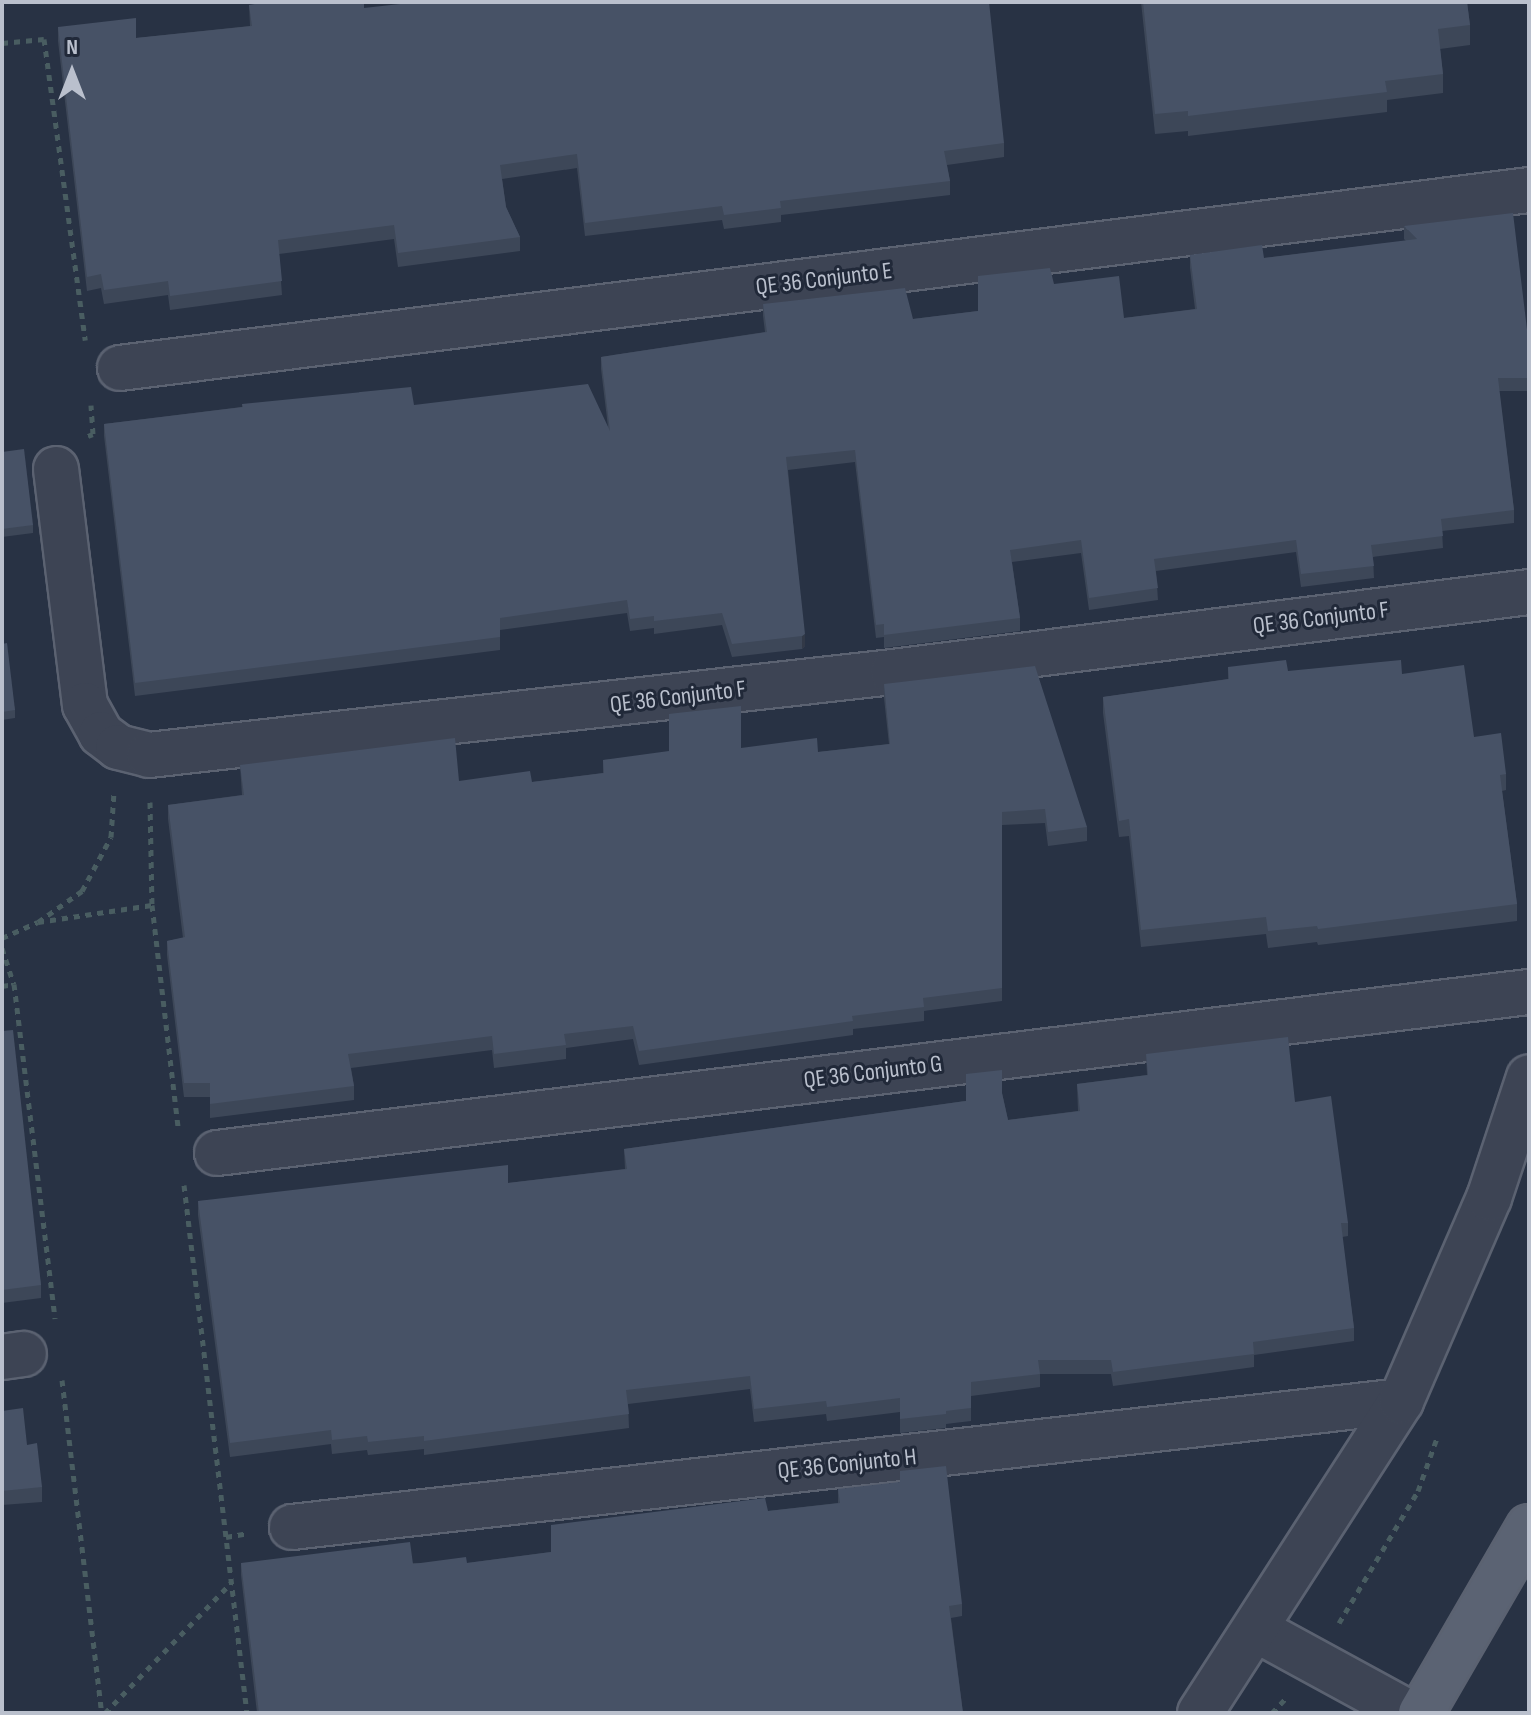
<!DOCTYPE html>
<html>
<head>
<meta charset="utf-8">
<style>
	body { margin:0 }
	#map { position:relative; width:1531px; height:1715px; overflow:hidden; background:#283244; font-family:"Sofia Sans Condensed",sans-serif }
	div>[style] { position:absolute }
	.path>* { height:5px; margin-top:-2.5px; transform-origin:0; background:repeating-linear-gradient(90deg,#495d61 0 6px,transparent 0 12px) }
	.roads { filter:drop-shadow(2px 0 #5b6271) drop-shadow(-2px 0 #5b6271) drop-shadow(0 2px #5b6271) drop-shadow(0 -2px #5b6271) }
	.minor>* { height:44px; margin:-22px; padding:0 22px; transform-origin:22px; border-radius:22px; background:#3d4454 }
	.major>* { height:44px; margin:-22px; padding:0 22px; transform-origin:22px; border-radius:22px; background:#5b6373 }
	.wall>* { inset:0; background:#3d4758 }
	.shaded-wall>* { inset:0; background:#323947 }
	.building>* { inset:0; background:#475266 }
	span { translate:-50% -50%; white-space:nowrap; text-align:center; line-height:1.15; -webkit-text-stroke:6px #212939; paint-order:stroke }
	.street-label { font-size:24px; color:#bac0cd }
	.frame { position:absolute; inset:0; border:4px solid #bac0cd; pointer-events:none }
	.north { position:absolute; left:32px; top:32px; width:80px; height:80px; -webkit-text-stroke:6px #212939; paint-order:stroke; rotate:0deg; font-size:22px; font-weight:700; line-height:32px; text-align:center; color:#bac0cd }
	.north::after { content:''; display:block; margin:auto; width:28px; height:36px; background:#bac0cd; clip-path:polygon(50% 0,100% 100%,50% 72%,0 100%) }
</style>
</head>
<body>
<div id="map">
	<div class="path">
		<div style="left:2px;top:43px;width:42px;rotate:-5.4deg"></div>
		<div style="left:44px;top:39px;width:304px;rotate:82.2deg"></div>
		<div style="left:88px;top:436px;width:5px;rotate:-22deg"></div>
		<div style="left:93px;top:434px;width:29px;rotate:-94deg"></div>
		<div style="left:150px;top:802px;width:103px;rotate:88.9deg"></div>
		<div style="left:38px;top:922px;width:115px;rotate:-8.5deg"></div>
		<div style="left:152px;top:905px;width:224px;rotate:83.3deg"></div>
		<div style="left:2px;top:938px;width:39px;rotate:-24deg"></div>
		<div style="left:38px;top:922px;width:54px;rotate:-35.2deg"></div>
		<div style="left:82px;top:891px;width:61px;rotate:-61.8deg"></div>
		<div style="left:111px;top:837px;width:45px;rotate:-86.2deg"></div>
		<div style="left:2px;top:948px;width:38px;rotate:72deg"></div>
		<div style="left:14px;top:984px;width:337px;rotate:83deg"></div>
		<div style="left:2px;top:986px;width:12px;rotate:-9deg"></div>
		<div style="left:184px;top:1185px;width:532px;rotate:83.2deg"></div>
		<div style="left:62px;top:1380px;width:335px;rotate:83.2deg"></div>
		<div style="left:226px;top:1537px;width:23px;rotate:-10deg"></div>
		<div style="left:1339px;top:1623px;width:154px;rotate:-59.1deg"></div>
		<div style="left:1418px;top:1491px;width:56px;rotate:-70.3deg"></div>
		<div style="left:105px;top:1713px;width:181px;rotate:-45.9deg"></div>
		<div style="left:1272px;top:1713px;width:19px;rotate:-47deg"></div>
	</div>
	<div class="roads">
		<div class="minor">
			<div style="left:120px;top:368px;width:1420px;rotate:-7.2deg"></div>
			<div style="left:56px;top:469px;width:238px;rotate:83deg"></div>
			<div style="left:85px;top:705px;width:33px;rotate:61deg"></div>
			<div style="left:101px;top:734px;width:21px;rotate:37deg"></div>
			<div style="left:118px;top:747px;width:32px;rotate:14deg"></div>
			<div style="left:149px;top:755px;width:749px;rotate:-6.37deg"></div>
			<div style="left:893px;top:672px;width:641px;rotate:-7.17deg"></div>
			<div style="left:217px;top:1153px;width:1322px;rotate:-7deg"></div>
			<div style="left:2px;top:1357px;width:22px;rotate:-8deg"></div>
			<div style="left:292px;top:1527px;width:1116px;rotate:-6.48deg"></div>
			<div style="left:1255px;top:1629px;width:175px;rotate:28.6deg"></div>
			<div style="left:1200px;top:1713px;width:371px;rotate:-57.2deg"></div>
			<div style="left:1401px;top:1401px;width:221px;rotate:-66.6deg"></div>
			<div style="left:1489px;top:1198px;width:127px;rotate:-71.7deg"></div>
		</div>
		<div class="major">
			<div style="left:1421px;top:1713px;width:215px;rotate:-59.9deg"></div>
		</div>
	</div>
	<div class="wall">
		<div style="clip-path:polygon(1141px 2px,1467px 2px,1470px 25px,1470px 45px,1440px 49px,1443px 74px,1443px 93px,1387px 100px,1387px 112px,1188px 136px,1188px 131px,1155px 134px)"></div>
		<div style="clip-path:polygon(249px 5px,364px 8px,1004px 143px,1004px 157px,947px 165px,950px 181px,950px 195px,781px 215px,781px 222px,724px 229px,722px 220px,585px 236px,577px 168px,502px 179px,506px 207px,520px 237px,520px 251px,398px 267px,394px 239px,279px 254px,282px 295px,170px 310px,168px 295px,104px 304px,101px 288px,87px 291px,58px 41px,58px 27px,136px 38px,250px 26px)"></div>
		<div style="clip-path:polygon(1404px 226px,1529px 346px,1529px 391px,1499px 391px,1514px 510px,1514px 523px,1442px 531px,1443px 548px,1373px 557px,1374px 578px,1301px 587px,1296px 552px,1156px 571px,1158px 600px,1089px 610px,1081px 553px,1012px 562px,1020px 618px,1020px 631px,884px 648px,884px 637px,876px 638px,855px 462px,788px 470px,805px 646px,802px 649px,732px 657px,722px 625px,654px 634px,654px 628px,630px 631px,627px 613px,500px 630px,500px 650px,135px 696px,104px 436px,104px 424px,242px 407px,242px 404px,414px 405px,608px 427px,601px 369px,601px 357px,765px 332px,763px 316px,763px 304px,913px 319px,978px 311px,1054px 284px,1124px 318px,1195px 309px,1190px 268px,1190px 255px,1264px 258px,1406px 241px,1404px 239px)"></div>
		<div style="clip-path:polygon(2px 452px,33px 525px,33px 533px,2px 537px)"></div>
		<div style="clip-path:polygon(2px 644px,15px 710px,15px 718px,2px 720px)"></div>
		<div style="clip-path:polygon(1228px 667px,1288px 671px,1402px 674px,1474px 737px,1506px 774px,1506px 790px,1502px 791px,1517px 904px,1517px 921px,1318px 945px,1317px 942px,1268px 948px,1266px 934px,1141px 947px,1129px 836px,1119px 837px,1103px 713px,1103px 697px,1228px 679px)"></div>
		<div style="clip-path:polygon(884px 684px,1087px 827px,1087px 841px,1048px 846px,1045px 823px,1002px 825px,1002px 1001px,924px 1011px,924px 1021px,853px 1029px,853px 1035px,639px 1065px,633px 1039px,566px 1048px,566px 1059px,494px 1068px,492px 1050px,351px 1068px,354px 1086px,354px 1100px,210px 1118px,210px 1097px,184px 1097px,167px 955px,167px 941px,183px 938px,168px 819px,168px 805px,242px 795px,240px 765px,459px 781px,532px 782px,603px 773px,603px 760px,741px 748px,818px 752px,889px 744px,884px 698px)"></div>
		<div style="clip-path:polygon(2px 1031px,41px 1285px,41px 1298px,2px 1303px)"></div>
		<div style="clip-path:polygon(1146px 1054px,1295px 1102px,1348px 1223px,1348px 1236px,1342px 1237px,1354px 1328px,1354px 1341px,1254px 1355px,1254px 1367px,1113px 1386px,1111px 1374px,1040px 1374px,1040px 1387px,971px 1396px,971px 1421px,946px 1424px,946px 1428px,900px 1433px,900px 1412px,827px 1421px,826px 1414px,754px 1422px,750px 1389px,628px 1404px,629px 1428px,424px 1455px,424px 1449px,368px 1455px,367px 1450px,332px 1454px,331px 1444px,230px 1457px,198px 1215px,198px 1201px,508px 1183px,625px 1169px,624px 1149px,966px 1101px,1002px 1093px,1008px 1120px,1078px 1111px,1077px 1084px,1147px 1075px)"></div>
		<div style="clip-path:polygon(2px 1411px,27px 1445px,42px 1487px,42px 1502px,2px 1505px)"></div>
		<div style="clip-path:polygon(838px 1489px,962px 1604px,962px 1616px,951px 1618px,963px 1713px,257px 1713px,241px 1575px,241px 1563px,467px 1563px,551px 1552px,768px 1511px,838px 1503px)"></div>
	</div>
	<div class="shaded-wall">
		<div style="clip-path:polygon(805px 634px,805px 646px,802px 649px,802px 636px)"></div>
	</div>
	<div class="building">
		<div style="clip-path:polygon(266px 2px,364px 2px,364px 8px,418px 2px,989px 2px,1004px 143px,944px 151px,950px 181px,780px 201px,781px 208px,724px 215px,722px 206px,585px 223px,577px 154px,500px 165px,506px 207px,520px 237px,398px 253px,394px 225px,278px 240px,282px 281px,170px 296px,168px 281px,104px 290px,101px 274px,87px 277px,58px 27px,136px 18px,136px 38px,252px 26px,249px 5px)"></div>
		<div style="clip-path:polygon(1143px 2px,1467px 2px,1470px 25px,1438px 29px,1443px 74px,1385px 81px,1387px 92px,1188px 116px,1188px 111px,1155px 114px)"></div>
		<div style="clip-path:polygon(1513px 213px,1529px 346px,1529px 378px,1498px 378px,1514px 510px,1441px 519px,1443px 536px,1371px 545px,1374px 566px,1301px 574px,1296px 540px,1154px 559px,1158px 588px,1089px 598px,1081px 540px,1010px 550px,1020px 618px,884px 635px,884px 624px,876px 625px,855px 450px,786px 457px,805px 634px,802px 636px,732px 644px,722px 613px,654px 621px,654px 616px,630px 619px,627px 600px,500px 618px,500px 637px,135px 683px,104px 424px,243px 407px,242px 404px,411px 387px,414px 405px,588px 384px,610px 431px,601px 357px,767px 332px,763px 304px,905px 288px,913px 319px,978px 311px,978px 276px,1050px 268px,1054px 284px,1119px 276px,1124px 318px,1197px 309px,1190px 255px,1262px 245px,1264px 258px,1417px 239px,1404px 226px)"></div>
		<div style="clip-path:polygon(24px 449px,33px 525px,2px 529px,2px 452px)"></div>
		<div style="clip-path:polygon(7px 643px,15px 710px,2px 712px,2px 644px)"></div>
		<div style="clip-path:polygon(1286px 660px,1288px 671px,1401px 660px,1402px 674px,1464px 665px,1474px 737px,1501px 733px,1506px 774px,1500px 775px,1517px 904px,1318px 929px,1317px 926px,1268px 931px,1266px 917px,1141px 930px,1129px 819px,1119px 821px,1103px 697px,1229px 679px,1228px 667px)"></div>
		<div style="clip-path:polygon(1035px 666px,1087px 827px,1048px 832px,1045px 809px,1002px 812px,1002px 988px,923px 998px,924px 1007px,852px 1016px,853px 1021px,639px 1051px,633px 1026px,564px 1034px,566px 1045px,494px 1054px,492px 1036px,348px 1054px,354px 1086px,210px 1104px,210px 1083px,184px 1083px,167px 941px,185px 937px,168px 805px,244px 795px,240px 765px,455px 738px,459px 781px,530px 771px,532px 782px,604px 773px,603px 760px,669px 751px,669px 714px,741px 706px,741px 748px,817px 738px,818px 752px,890px 744px,884px 684px)"></div>
		<div style="clip-path:polygon(13px 1030px,41px 1285px,2px 1290px,2px 1031px)"></div>
		<div style="clip-path:polygon(1288px 1037px,1295px 1102px,1331px 1096px,1348px 1223px,1341px 1223px,1354px 1328px,1253px 1342px,1254px 1354px,1113px 1372px,1111px 1360px,1038px 1360px,1040px 1374px,971px 1382px,971px 1408px,946px 1411px,946px 1414px,900px 1419px,900px 1398px,827px 1407px,826px 1401px,754px 1409px,750px 1376px,626px 1390px,629px 1414px,424px 1441px,424px 1436px,368px 1442px,367px 1436px,332px 1440px,331px 1430px,230px 1443px,198px 1201px,508px 1165px,508px 1183px,627px 1169px,624px 1149px,966px 1101px,966px 1074px,1002px 1070px,1002px 1093px,1008px 1120px,1080px 1111px,1077px 1084px,1148px 1075px,1146px 1054px)"></div>
		<div style="clip-path:polygon(23px 1408px,27px 1445px,37px 1443px,42px 1487px,2px 1491px,2px 1411px)"></div>
		<div style="clip-path:polygon(946px 1466px,962px 1604px,949px 1606px,963px 1713px,259px 1713px,241px 1563px,410px 1542px,413px 1564px,466px 1557px,467px 1563px,551px 1552px,551px 1525px,765px 1498px,768px 1511px,840px 1503px,838px 1489px,900px 1482px,900px 1471px)"></div>
	</div>
	<div class="street-label">
		<span style="left:824px;top:279px;rotate:-7deg">QE 36 Conjunto E</span>
		<span style="left:1321px;top:618px;rotate:-7deg">QE 36 Conjunto F</span>
		<span style="left:678px;top:697px;rotate:-7deg">QE 36 Conjunto F</span>
		<span style="left:873px;top:1072px;rotate:-7deg">QE 36 Conjunto G</span>
		<span style="left:847px;top:1464px;rotate:-6deg">QE 36 Conjunto H</span>
	</div>
	<div class="frame"></div>
	<div class="north">N</div>
</div>
</body>
</html>
